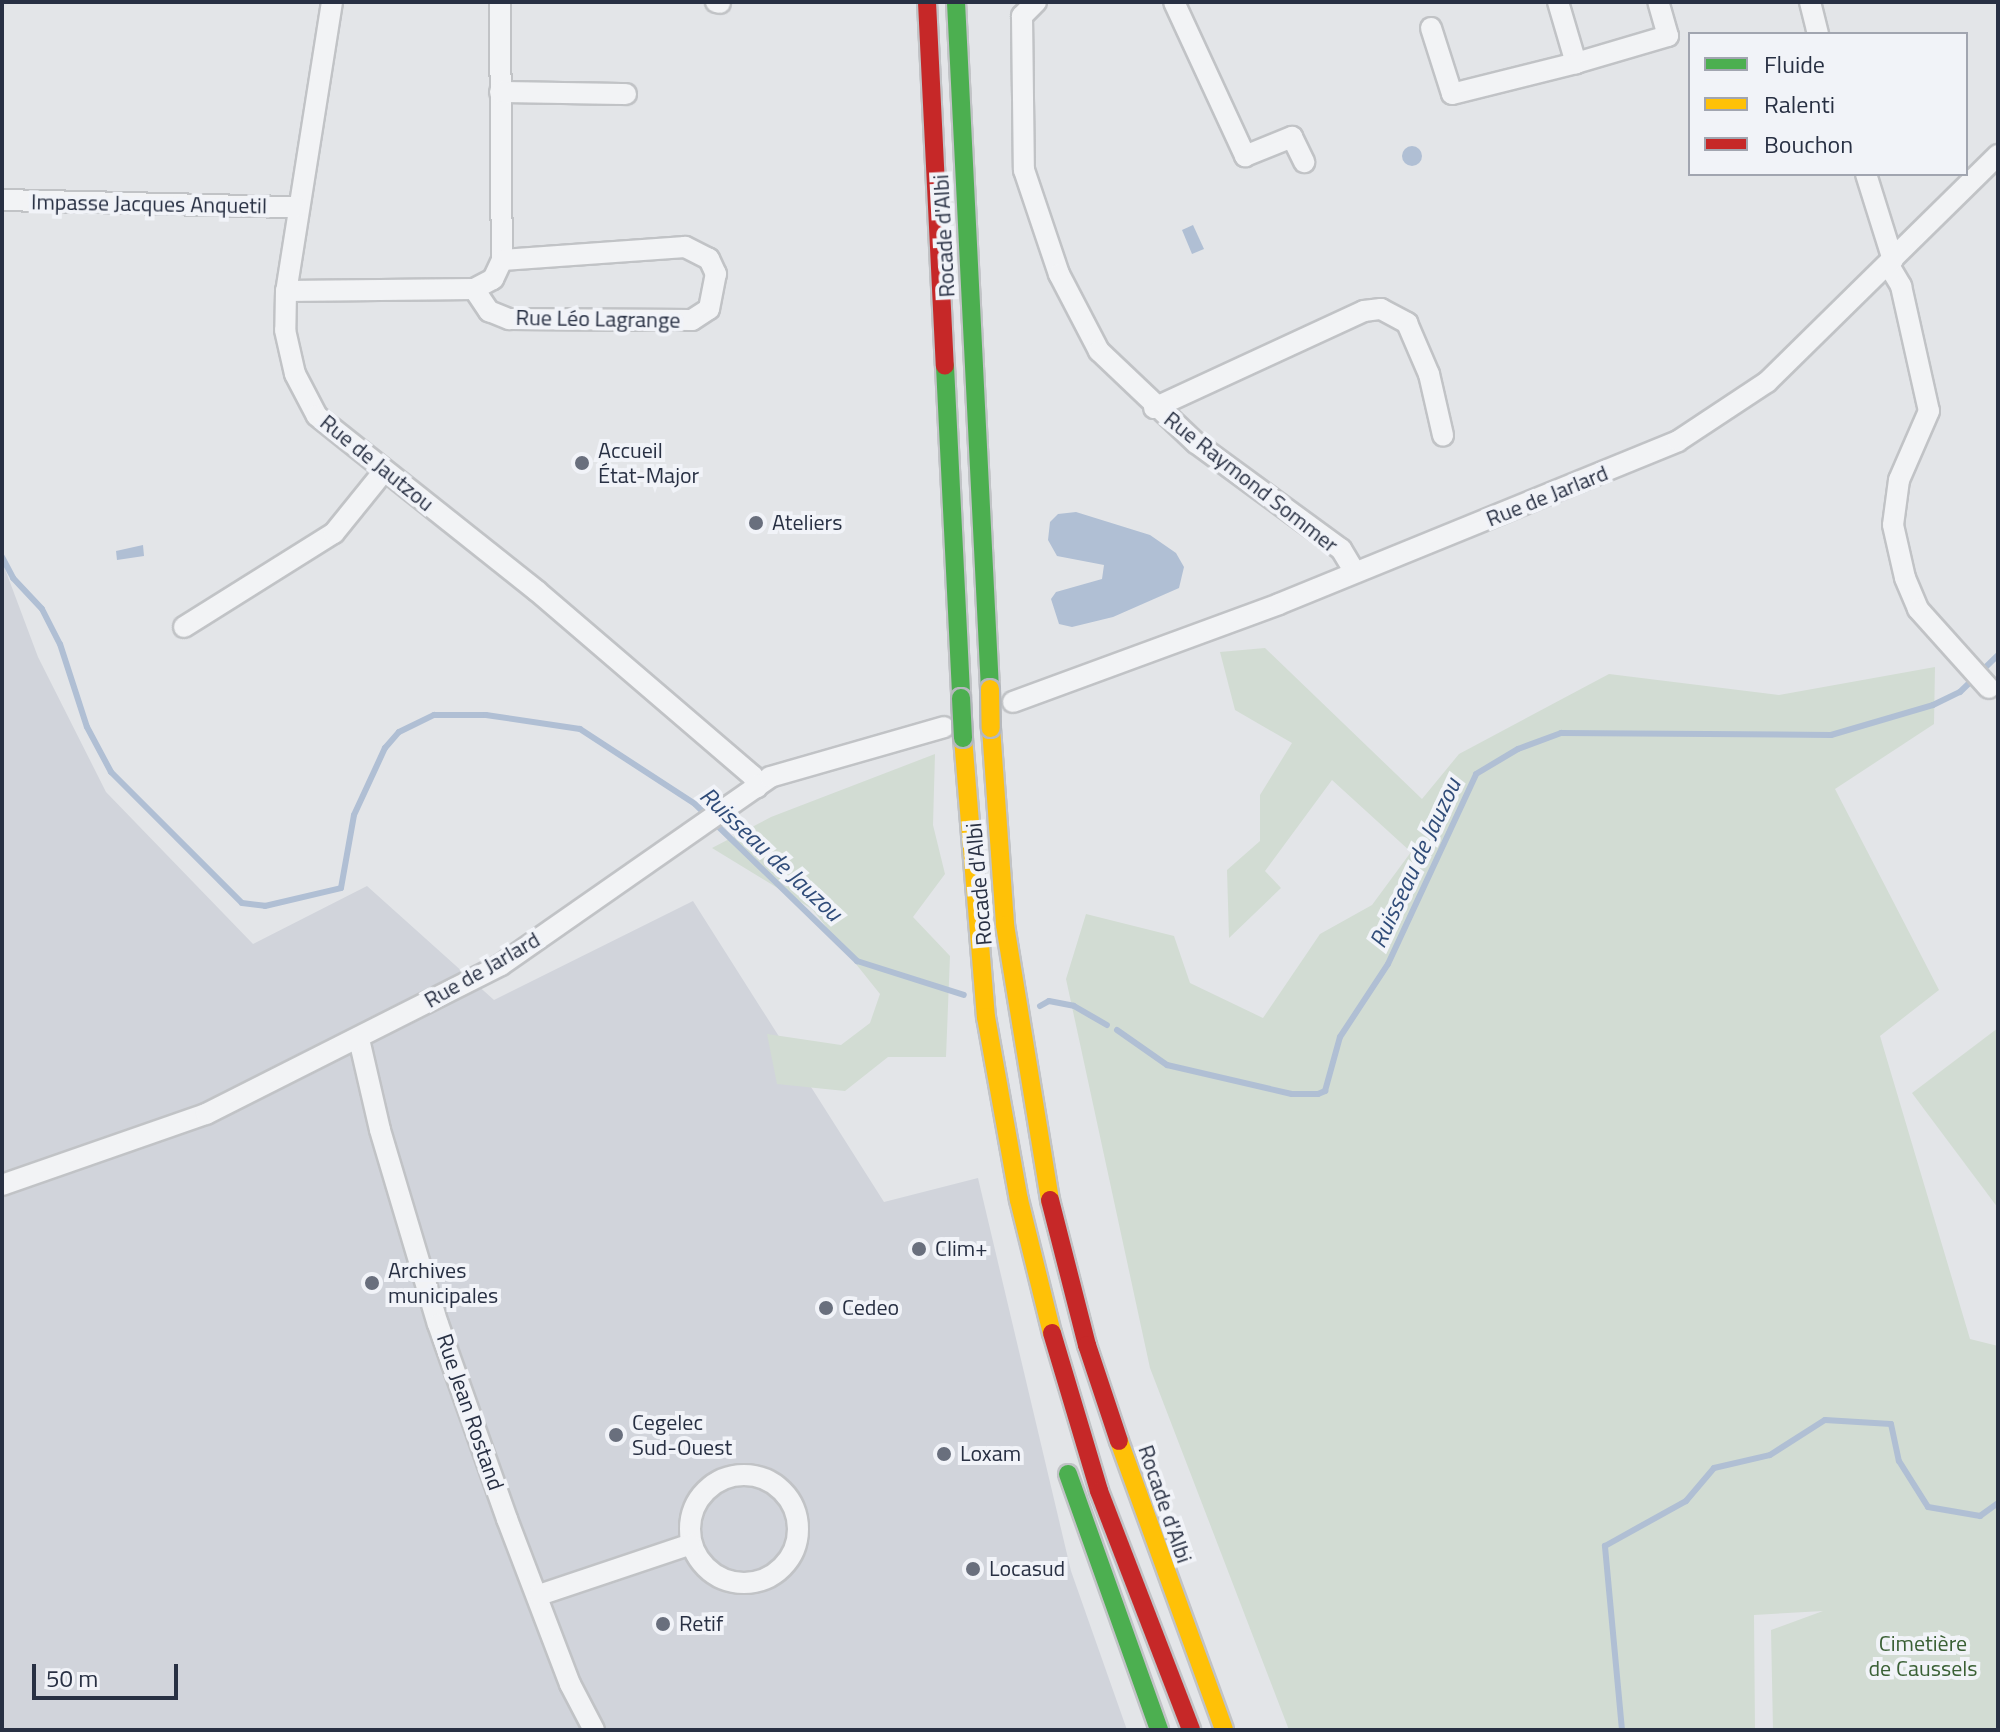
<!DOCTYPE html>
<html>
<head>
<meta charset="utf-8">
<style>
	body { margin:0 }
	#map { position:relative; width:2000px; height:1732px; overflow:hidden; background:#e3e5e8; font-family:"Titillium Web",sans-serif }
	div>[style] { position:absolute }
	.built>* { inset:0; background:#d1d4db }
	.green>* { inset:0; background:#d2dcd3 }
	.water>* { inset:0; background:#b0bfd4 }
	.round { border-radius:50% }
	.stream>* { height:6px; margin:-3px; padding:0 3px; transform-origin:3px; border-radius:3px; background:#b0bfd4 }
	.roads { filter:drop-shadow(2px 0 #c1c3c6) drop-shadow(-2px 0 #c1c3c6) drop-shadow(0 2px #c1c3c6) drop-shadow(0 -2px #c1c3c6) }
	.street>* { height:20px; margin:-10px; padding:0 10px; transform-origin:10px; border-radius:10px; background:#f2f3f5 }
	.street>.ring { margin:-10px; padding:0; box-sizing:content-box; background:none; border:20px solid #f2f3f5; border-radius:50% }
	.fast>* { height:18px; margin:-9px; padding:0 9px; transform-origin:9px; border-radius:9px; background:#4caf50 }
	.slow>* { height:18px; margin:-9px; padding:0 9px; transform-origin:9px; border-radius:9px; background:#ffc107 }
	.jam>* { height:18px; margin:-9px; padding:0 9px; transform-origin:9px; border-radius:9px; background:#c62828 }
	.bridges { filter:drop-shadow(2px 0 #b5b8bd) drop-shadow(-2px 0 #b5b8bd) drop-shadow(0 2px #b5b8bd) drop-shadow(0 -2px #b5b8bd) }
	.fast-bridge>* { height:18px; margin:-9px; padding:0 9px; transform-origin:9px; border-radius:9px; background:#4caf50 }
	.slow-bridge>* { height:18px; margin:-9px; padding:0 9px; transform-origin:9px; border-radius:9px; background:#ffc107 }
	.dots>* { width:22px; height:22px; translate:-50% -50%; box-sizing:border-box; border:4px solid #f1f3f8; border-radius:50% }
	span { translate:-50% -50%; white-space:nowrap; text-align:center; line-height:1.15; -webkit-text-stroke:8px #f1f3f8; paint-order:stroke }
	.street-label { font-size:22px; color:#283043 }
	.poi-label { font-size:22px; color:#283043 }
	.left { translate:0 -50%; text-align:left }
	.park-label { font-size:22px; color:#3a6035 }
	.water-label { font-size:24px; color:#304c79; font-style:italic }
	.frame { position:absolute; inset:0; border:4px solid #283043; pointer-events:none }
	.legend { position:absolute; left:1688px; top:32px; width:280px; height:144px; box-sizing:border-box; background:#f1f3f8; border:2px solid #a1a5b0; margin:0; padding:10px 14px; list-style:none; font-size:24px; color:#283043 }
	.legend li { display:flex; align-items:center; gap:16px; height:40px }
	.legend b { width:40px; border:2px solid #a1a5b0 }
	.scale { position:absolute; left:32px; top:1664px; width:146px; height:36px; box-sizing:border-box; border:4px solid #283043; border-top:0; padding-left:10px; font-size:24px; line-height:28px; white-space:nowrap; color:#283043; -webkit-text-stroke:6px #f1f3f8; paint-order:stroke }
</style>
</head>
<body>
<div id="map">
	<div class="built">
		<div style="clip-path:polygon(2px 561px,38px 657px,106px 792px,253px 944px,367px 886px,494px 1000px,693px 901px,884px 1202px,978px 1178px,1071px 1571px,1127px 1730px,2px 1730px)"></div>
	</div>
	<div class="green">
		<div style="clip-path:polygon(1265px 648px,1422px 799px,1459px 754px,1609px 674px,1779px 695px,1935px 667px,1934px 724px,1835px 789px,1939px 990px,1880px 1036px,1970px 1339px,1998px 1346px,1998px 1730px,1773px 1730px,1771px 1630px,1823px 1611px,1754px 1615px,1755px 1730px,1289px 1730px,1150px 1368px,1066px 979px,1086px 914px,1174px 936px,1190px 983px,1263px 1018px,1320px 934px,1372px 905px,1411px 852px,1332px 780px,1265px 871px,1281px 888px,1229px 938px,1227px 870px,1260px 841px,1260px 795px,1292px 743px,1235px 710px,1220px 652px)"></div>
		<div style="clip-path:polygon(935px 754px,933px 825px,945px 874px,913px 917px,950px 956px,946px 1057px,888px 1057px,845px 1091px,777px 1084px,767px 1034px,841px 1045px,870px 1023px,880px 994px,812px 909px,712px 848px,771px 817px)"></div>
		<div style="clip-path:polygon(1998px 1028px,1998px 1208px,1912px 1093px)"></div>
	</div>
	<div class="water">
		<div class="round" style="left:1402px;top:146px;width:20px;height:20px"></div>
		<div style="clip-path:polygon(1193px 225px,1204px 249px,1192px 254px,1182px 230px)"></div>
		<div style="clip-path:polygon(1076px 512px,1150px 535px,1176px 553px,1184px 567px,1179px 588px,1113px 617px,1072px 627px,1059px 624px,1051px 599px,1056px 592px,1102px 579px,1104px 565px,1057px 556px,1048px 540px,1050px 522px,1058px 514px)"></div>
		<div style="clip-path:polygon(143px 545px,144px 556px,117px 560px,116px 551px)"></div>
	</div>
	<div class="stream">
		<div style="left:2px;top:557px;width:24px;rotate:62deg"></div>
		<div style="left:13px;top:578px;width:42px;rotate:46.9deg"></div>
		<div style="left:42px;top:609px;width:39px;rotate:63deg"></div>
		<div style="left:60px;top:644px;width:87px;rotate:72deg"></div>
		<div style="left:87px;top:727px;width:51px;rotate:61.9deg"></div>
		<div style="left:111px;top:772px;width:185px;rotate:45deg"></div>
		<div style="left:242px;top:903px;width:23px;rotate:7deg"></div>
		<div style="left:265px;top:906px;width:78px;rotate:-13.3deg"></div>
		<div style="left:341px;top:888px;width:74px;rotate:-79.9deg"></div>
		<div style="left:354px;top:815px;width:74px;rotate:-65.2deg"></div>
		<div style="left:385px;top:748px;width:21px;rotate:-49deg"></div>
		<div style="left:399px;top:732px;width:39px;rotate:-26deg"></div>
		<div style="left:434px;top:715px;width:52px"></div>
		<div style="left:486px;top:715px;width:95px;rotate:8.5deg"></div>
		<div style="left:580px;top:729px;width:137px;rotate:33.1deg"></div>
		<div style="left:695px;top:804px;width:226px;rotate:44.1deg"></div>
		<div style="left:857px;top:961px;width:112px;rotate:17.6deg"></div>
		<div style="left:1040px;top:1006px;width:10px;rotate:-29deg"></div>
		<div style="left:1049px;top:1001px;width:25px;rotate:11deg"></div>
		<div style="left:1074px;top:1006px;width:38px;rotate:30deg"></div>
		<div style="left:1117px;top:1030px;width:61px;rotate:35deg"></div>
		<div style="left:1167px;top:1065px;width:128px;rotate:13.1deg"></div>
		<div style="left:1292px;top:1094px;width:26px"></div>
		<div style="left:1318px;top:1094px;width:8px;rotate:-23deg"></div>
		<div style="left:1325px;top:1091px;width:56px;rotate:-74.5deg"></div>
		<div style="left:1340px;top:1037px;width:87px;rotate:-56.7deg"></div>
		<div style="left:1388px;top:964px;width:209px;rotate:-65.1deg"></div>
		<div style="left:1476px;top:774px;width:49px;rotate:-30.8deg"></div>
		<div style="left:1518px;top:749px;width:46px;rotate:-20.4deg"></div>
		<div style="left:1561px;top:733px;width:270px;rotate:0.4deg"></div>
		<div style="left:1831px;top:735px;width:106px;rotate:-16.4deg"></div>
		<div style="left:1933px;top:705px;width:30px;rotate:-26deg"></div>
		<div style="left:1960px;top:692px;width:53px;rotate:-44.2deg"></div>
		<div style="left:1622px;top:1730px;width:185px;rotate:-95.3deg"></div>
		<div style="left:1605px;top:1546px;width:93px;rotate:-29.1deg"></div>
		<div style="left:1686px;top:1501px;width:43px;rotate:-49.7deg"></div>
		<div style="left:1714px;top:1468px;width:57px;rotate:-13.1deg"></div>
		<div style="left:1770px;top:1455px;width:65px;rotate:-32.5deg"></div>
		<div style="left:1825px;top:1420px;width:66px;rotate:3.5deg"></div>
		<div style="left:1891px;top:1424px;width:38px;rotate:78deg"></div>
		<div style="left:1899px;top:1461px;width:54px;rotate:57.8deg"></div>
		<div style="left:1928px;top:1507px;width:53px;rotate:9.8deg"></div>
		<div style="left:1980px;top:1516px;width:22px;rotate:-36deg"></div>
	</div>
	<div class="roads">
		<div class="street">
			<div style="left:332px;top:2px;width:293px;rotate:99deg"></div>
			<div style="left:286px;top:291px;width:39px;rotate:91deg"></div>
			<div style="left:285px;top:330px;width:45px;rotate:77.2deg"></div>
			<div style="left:295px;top:374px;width:47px;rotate:62.4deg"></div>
			<div style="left:317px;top:416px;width:281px;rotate:38.5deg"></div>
			<div style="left:537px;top:591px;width:284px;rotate:40.6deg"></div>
			<div style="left:753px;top:776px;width:12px;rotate:70deg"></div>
			<div style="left:500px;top:2px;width:258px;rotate:89.6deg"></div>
			<div style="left:716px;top:2px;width:4px;rotate:14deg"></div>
			<div style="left:1036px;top:2px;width:20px;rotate:135deg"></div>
			<div style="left:1022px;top:16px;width:154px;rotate:89.3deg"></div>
			<div style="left:1024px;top:170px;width:110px;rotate:71.4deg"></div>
			<div style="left:1059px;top:274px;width:87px;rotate:62.5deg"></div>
			<div style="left:1099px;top:351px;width:134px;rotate:43.5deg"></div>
			<div style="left:1196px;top:443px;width:180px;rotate:36.2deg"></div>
			<div style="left:1341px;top:549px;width:27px;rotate:59deg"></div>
			<div style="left:1174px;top:2px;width:170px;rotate:65.2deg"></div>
			<div style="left:1245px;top:156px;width:51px;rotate:-22deg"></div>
			<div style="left:1292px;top:137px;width:28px;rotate:64deg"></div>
			<div style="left:1558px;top:2px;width:64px;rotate:73.6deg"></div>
			<div style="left:1576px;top:63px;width:96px;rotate:-16.4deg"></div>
			<div style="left:1668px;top:36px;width:35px;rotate:-106deg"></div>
			<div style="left:1810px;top:2px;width:33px;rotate:76deg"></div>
			<div style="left:1431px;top:28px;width:69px;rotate:72.3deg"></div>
			<div style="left:1452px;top:94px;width:128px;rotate:-14deg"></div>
			<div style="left:500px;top:92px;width:126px;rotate:0.9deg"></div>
			<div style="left:1866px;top:174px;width:90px;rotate:72.6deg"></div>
			<div style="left:2px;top:200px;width:293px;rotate:1.4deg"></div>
			<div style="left:1888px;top:264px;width:26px;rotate:59deg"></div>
			<div style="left:1901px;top:286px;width:128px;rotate:77.4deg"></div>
			<div style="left:1929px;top:411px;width:75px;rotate:113.5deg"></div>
			<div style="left:1899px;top:480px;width:45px;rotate:97.6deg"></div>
			<div style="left:1893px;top:525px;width:54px;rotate:77.2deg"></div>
			<div style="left:1905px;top:578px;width:34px;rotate:67deg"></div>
			<div style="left:1918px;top:609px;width:106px;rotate:48.1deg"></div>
			<div style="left:286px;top:291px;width:188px;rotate:-0.6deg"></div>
			<div style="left:474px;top:289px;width:27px;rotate:56deg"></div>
			<div style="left:489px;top:311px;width:22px;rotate:22deg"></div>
			<div style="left:509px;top:319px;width:183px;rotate:0.3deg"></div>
			<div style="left:692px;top:320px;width:20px;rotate:-33deg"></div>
			<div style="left:709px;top:309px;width:36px;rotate:-79deg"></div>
			<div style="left:716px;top:274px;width:17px;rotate:-115deg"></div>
			<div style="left:709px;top:259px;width:27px;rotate:-153deg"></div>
			<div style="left:685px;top:247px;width:183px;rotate:175.9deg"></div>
			<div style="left:502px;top:260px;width:21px;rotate:115deg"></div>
			<div style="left:493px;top:279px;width:21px;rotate:152deg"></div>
			<div style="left:1154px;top:408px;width:231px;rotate:-24.8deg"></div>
			<div style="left:1364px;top:311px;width:17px;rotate:-7deg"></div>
			<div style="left:1381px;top:309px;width:30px;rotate:28deg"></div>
			<div style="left:1407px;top:323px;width:56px;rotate:66.7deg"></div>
			<div style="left:1429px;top:374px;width:63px;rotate:77.1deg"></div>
			<div style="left:184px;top:627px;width:177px;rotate:-32.1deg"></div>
			<div style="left:334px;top:533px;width:80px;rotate:-51.1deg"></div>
			<div style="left:1013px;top:702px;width:283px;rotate:-20.2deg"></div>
			<div style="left:1279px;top:604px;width:431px;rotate:-22.2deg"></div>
			<div style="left:1678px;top:441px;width:107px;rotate:-33.5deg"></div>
			<div style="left:1767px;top:382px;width:324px;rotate:-44.5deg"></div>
			<div style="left:359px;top:1039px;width:93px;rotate:77deg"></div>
			<div style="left:380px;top:1130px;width:202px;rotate:73.4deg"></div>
			<div style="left:438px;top:1324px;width:207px;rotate:70.5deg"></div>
			<div style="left:507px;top:1519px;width:177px;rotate:69.1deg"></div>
			<div style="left:570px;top:1684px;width:52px;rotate:62.4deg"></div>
			<div style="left:2px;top:1185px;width:216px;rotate:-19.2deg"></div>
			<div style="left:206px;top:1114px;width:330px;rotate:-26.8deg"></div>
			<div style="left:501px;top:965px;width:328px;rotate:-34.9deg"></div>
			<div style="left:770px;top:777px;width:181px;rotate:-16deg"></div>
			<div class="ring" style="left:690px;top:1475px;width:88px;height:88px"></div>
			<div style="left:539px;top:1595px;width:160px;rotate:-18.5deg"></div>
		</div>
		<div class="fast">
			<div style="left:956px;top:2px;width:688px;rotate:87.17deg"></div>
			<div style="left:945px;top:366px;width:332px;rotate:87.2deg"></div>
			<div style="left:1068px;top:1474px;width:272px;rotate:70.4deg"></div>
		</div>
		<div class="slow">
			<div style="left:991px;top:728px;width:197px;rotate:85.9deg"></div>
			<div style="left:1005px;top:925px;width:279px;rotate:80.7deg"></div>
			<div style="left:963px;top:738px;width:280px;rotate:85.3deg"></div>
			<div style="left:986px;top:1017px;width:186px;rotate:79.8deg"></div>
			<div style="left:1019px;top:1200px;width:137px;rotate:76.1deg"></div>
			<div style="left:1119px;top:1441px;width:307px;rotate:70deg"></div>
		</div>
		<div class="jam">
			<div style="left:927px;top:2px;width:364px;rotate:87.2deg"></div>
			<div style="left:1050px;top:1200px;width:150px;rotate:75.7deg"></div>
			<div style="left:1087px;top:1345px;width:101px;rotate:71.6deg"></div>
			<div style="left:1052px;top:1333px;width:165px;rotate:73.4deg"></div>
			<div style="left:1099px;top:1491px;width:256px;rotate:68.9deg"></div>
		</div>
	</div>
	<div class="bridges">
		<div class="fast-bridge">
			<div style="left:961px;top:698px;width:40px;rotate:87.1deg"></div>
		</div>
		<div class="slow-bridge">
			<div style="left:990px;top:689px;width:39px;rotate:89deg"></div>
		</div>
	</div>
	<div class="dots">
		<div style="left:582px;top:463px;background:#696f7d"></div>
		<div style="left:756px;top:523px;background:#696f7d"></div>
		<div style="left:919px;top:1249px;background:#696f7d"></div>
		<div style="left:372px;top:1283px;background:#696f7d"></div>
		<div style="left:826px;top:1308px;background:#696f7d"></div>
		<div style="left:616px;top:1435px;background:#696f7d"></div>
		<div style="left:944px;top:1454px;background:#696f7d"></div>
		<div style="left:973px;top:1569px;background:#696f7d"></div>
		<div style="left:663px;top:1624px;background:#696f7d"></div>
	</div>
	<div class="street-label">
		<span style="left:149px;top:204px;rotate:1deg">Impasse Jacques Anquetil</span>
		<span style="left:944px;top:236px;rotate:-93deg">Rocade d'Albi</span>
		<span style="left:598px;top:319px;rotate:1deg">Rue Léo Lagrange</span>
		<span style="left:377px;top:463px;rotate:39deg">Rue de Jautzou</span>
		<span style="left:1251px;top:482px;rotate:38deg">Rue Raymond Sommer</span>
		<span style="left:1547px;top:496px;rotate:-22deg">Rue de Jarlard</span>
		<span style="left:979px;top:884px;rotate:-95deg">Rocade d'Albi</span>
		<span style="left:482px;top:970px;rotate:-30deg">Rue de Jarlard</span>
		<span style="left:470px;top:1412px;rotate:71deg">Rue Jean Rostand</span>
		<span style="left:1165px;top:1504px;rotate:71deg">Rocade d'Albi</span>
	</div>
	<div class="poi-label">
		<span class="left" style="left:598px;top:463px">Accueil<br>État-Major</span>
		<span class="left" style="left:772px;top:523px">Ateliers</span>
		<span class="left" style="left:935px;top:1249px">Clim+</span>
		<span class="left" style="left:388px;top:1283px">Archives<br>municipales</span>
		<span class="left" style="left:842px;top:1308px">Cedeo</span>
		<span class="left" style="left:632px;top:1435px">Cegelec<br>Sud-Ouest</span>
		<span class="left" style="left:960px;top:1454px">Loxam</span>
		<span class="left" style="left:989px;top:1569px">Locasud</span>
		<span class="left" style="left:679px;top:1624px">Retif</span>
	</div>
	<div class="park-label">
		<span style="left:1923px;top:1656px">Cimetière<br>de Caussels</span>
	</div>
	<div class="water-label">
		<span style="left:771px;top:854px;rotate:43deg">Ruisseau de Jauzou</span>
		<span style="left:1415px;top:863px;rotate:-65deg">Ruisseau de Jauzou</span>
	</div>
	<div class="frame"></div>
	<ul class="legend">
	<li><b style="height:10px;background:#4caf50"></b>Fluide</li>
	<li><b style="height:10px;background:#ffc107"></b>Ralenti</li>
	<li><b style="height:10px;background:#c62828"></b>Bouchon</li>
	</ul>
	<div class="scale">50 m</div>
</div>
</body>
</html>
